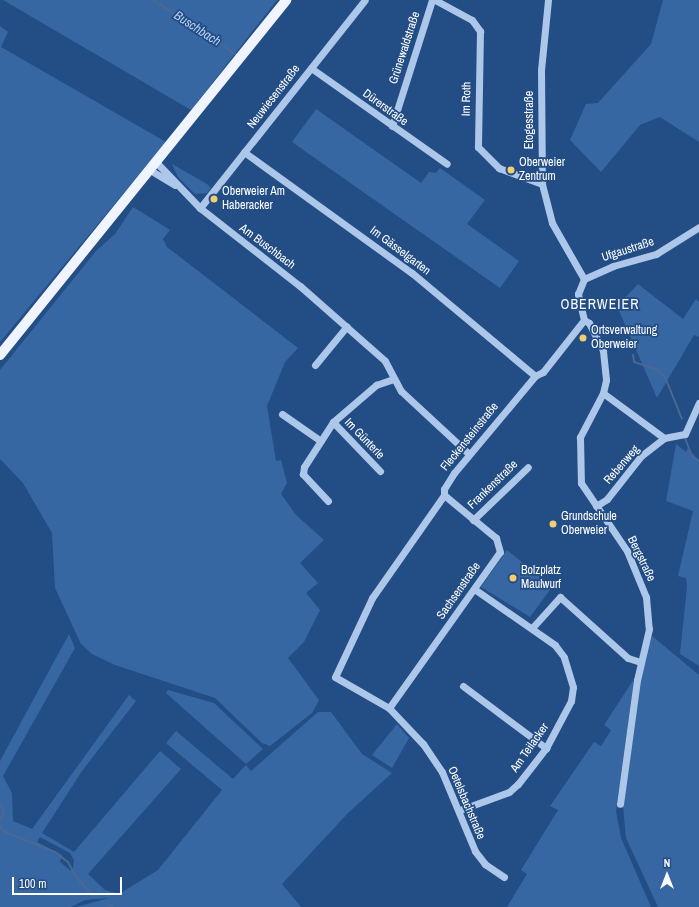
<!DOCTYPE html>
<html>
<head>
<meta charset="utf-8">
<style>
	body { margin:0 }
	#map { position:relative; width:699px; height:907px; overflow:hidden; background:#234d85; font-family:"Archivo Narrow",sans-serif }
	div>[style] { position:absolute }
	.green>* { inset:0; background:#3767a2 }
	.stream>* { height:2px; margin:-1px; padding:0 1px; transform-origin:1px; border-radius:1px; background:#4a6891 }
	.minor>* { height:7px; margin:-3.5px; padding:0 3.5px; transform-origin:3.5px; border-radius:3.5px; background:#acc7e9 }
	.major>* { height:10px; margin:-5px; padding:0 5px; transform-origin:5px; border-radius:5px; background:#eff4fe }
	.dots>* { width:11px; height:11px; translate:-50% -50%; box-sizing:border-box; border:2px solid #234d85; border-radius:50% }
	span { translate:-50% -50%; white-space:nowrap; text-align:center; line-height:1.15; -webkit-text-stroke:3.5px #234d85; paint-order:stroke }
	.street-label { font-size:12px; color:#fff }
	.poi-label { font-size:12px; color:#fff }
	.left { translate:0 -50%; text-align:left }
	.water-label { font-size:13px; color:#b7d1f0; font-style:italic }
	.quarter-label { font-size:14px; color:#fff; letter-spacing:1px }
	.north { position:absolute; left:647px; top:855px; width:40px; height:40px; -webkit-text-stroke:3px #234d85; paint-order:stroke; rotate:0deg; font-size:11px; font-weight:700; line-height:16px; text-align:center; color:#fff }
	.north::after { content:''; display:block; margin:auto; width:14px; height:18px; background:#fff; clip-path:polygon(50% 0,100% 100%,50% 72%,0 100%) }
	.scale { position:absolute; left:12px; top:877px; width:110px; height:18px; box-sizing:border-box; border:2px solid #fff; border-top:0; padding-left:5px; font-size:12px; line-height:14px; white-space:nowrap; color:#fff; -webkit-text-stroke:3px #234d85; paint-order:stroke }
</style>
</head>
<body>
<div id="map">
	<div class="green">
		<div style="clip-path:polygon(3px 0,277px 0,191px 110px)"></div>
		<div style="clip-path:polygon(663px 0,699px 0,699px 142px,660px 117px,640px 125px,601px 172px,570px 140px,586px 104px,598px 103px,651px 44px)"></div>
		<div style="clip-path:polygon(0 26px,8px 32px,1px 47px,166px 142px,0 342px)"></div>
		<div style="clip-path:polygon(316px 109px,421px 183px,429px 172px,436px 173px,440px 168px,485px 200px,467px 224px,519px 261px,500px 288px,292px 142px)"></div>
		<div style="clip-path:polygon(172px 164px,207px 184px,211px 188px,207px 193px,195px 194px,178px 177px)"></div>
		<div style="clip-path:polygon(133px 207px,170px 230px,163px 239px,167px 247px,298px 348px,285px 362px,267px 406px,276px 461px,281px 460px,287px 483px,281px 494px,296px 515px,324px 540px,300px 563px,318px 583px,306px 593px,320px 610px,304px 642px,288px 658px,319px 700px,312px 713px,270px 746px,262px 743px,215px 698px,115px 665px,92px 654px,81px 644px,55px 588px,52px 533px,23px 483px,0 459px,0 370px,96px 251px,115px 234px)"></div>
		<div style="clip-path:polygon(638px 284px,683px 319px,696px 299px,699px 302px,699px 337px,694px 335px,657px 398px,617px 306px)"></div>
		<div style="clip-path:polygon(676px 444px,686px 452px,688px 448px,699px 461px,699px 666px,680px 654px,687px 587px,686px 578px,678px 576px,693px 511px,666px 501px)"></div>
		<div style="clip-path:polygon(507px 550px,552px 587px,530px 617px,481px 587px)"></div>
		<div style="clip-path:polygon(evenodd,69px 634px,75px 648px,3px 776px,12px 793px,13px 821px,32px 829px,129px 695px,136px 701px,82px 771px,42px 833px,74px 852px,160px 751px,181px 769px,88px 874px,105px 890px,119px 894px,158px 870px,222px 790px,166px 743px,176px 731px,233px 779px,246px 765px,251px 771px,318px 712px,331px 712px,362px 754px,392px 773px,348px 813px,282px 884px,301px 907px,76px 907px,109px 898px,85px 900px,71px 907px,0 907px,0 761px,69px 634px,40px 837px,70px 853px,74px 860px,73px 869px,71px 871px,60px 862px,62px 855px,37px 842px,40px 837px)"></div>
		<div style="clip-path:polygon(652px 636px,699px 675px,699px 907px,658px 907px,626px 838px,623px 806px,641px 667px)"></div>
		<div style="clip-path:polygon(634px 679px,616px 811px,621px 838px,651px 907px,507px 907px,527px 874px,521px 870px,558px 810px,550px 806px,594px 742px,601px 746px,611px 730px,604px 725px)"></div>
		<div style="clip-path:polygon(168px 690px,214px 703px,263px 749px,246px 764px,166px 693px)"></div>
		<div style="clip-path:polygon(397px 724px,409px 738px,392px 768px,372px 755px)"></div>
	</div>
	<div class="stream">
		<div style="left:153px;top:0;width:100px;rotate:33.2deg"></div>
		<div style="left:633px;top:355px;width:7px;rotate:82deg"></div>
		<div style="left:634px;top:362px;width:23px;rotate:18deg"></div>
		<div style="left:656px;top:369px;width:12px;rotate:42deg"></div>
		<div style="left:665px;top:377px;width:45px;rotate:68deg"></div>
		<div style="left:685px;top:438px;width:19px;rotate:69deg"></div>
		<div style="left:692px;top:456px;width:9px;rotate:36deg"></div>
		<div style="left:0;top:806px;width:6px;rotate:51deg"></div>
		<div style="left:4px;top:811px;width:11px;rotate:112deg"></div>
		<div style="left:0;top:825px;width:7px;rotate:63deg"></div>
		<div style="left:3px;top:831px;width:56px;rotate:22deg"></div>
		<div style="left:55px;top:852px;width:16px;rotate:38deg"></div>
		<div style="left:68px;top:862px;width:17px;rotate:62deg"></div>
		<div style="left:76px;top:877px;width:26px;rotate:47deg"></div>
		<div style="left:108px;top:904px;width:6px;rotate:31deg"></div>
	</div>
	<div class="minor">
		<div style="left:435px;top:0;width:42px;rotate:28.4deg"></div>
		<div style="left:472px;top:20px;width:14px;rotate:54deg"></div>
		<div style="left:480px;top:31px;width:116px;rotate:91deg"></div>
		<div style="left:478px;top:147px;width:30px;rotate:45deg"></div>
		<div style="left:499px;top:168px;width:46px;rotate:20.4deg"></div>
		<div style="left:548px;top:0;width:70px;rotate:95.7deg"></div>
		<div style="left:541px;top:70px;width:114px;rotate:89.5deg"></div>
		<div style="left:542px;top:184px;width:40px;rotate:75.6deg"></div>
		<div style="left:552px;top:223px;width:64px;rotate:60.3deg"></div>
		<div style="left:311px;top:68px;width:166px;rotate:35.2deg"></div>
		<div style="left:392px;top:126px;width:132px;rotate:-72.4deg"></div>
		<div style="left:244px;top:152px;width:207px;rotate:35.8deg"></div>
		<div style="left:412px;top:273px;width:160px;rotate:39.9deg"></div>
		<div style="left:156px;top:162px;width:64px;rotate:46.3deg"></div>
		<div style="left:200px;top:208px;width:127px;rotate:38deg"></div>
		<div style="left:300px;top:286px;width:113px;rotate:41.4deg"></div>
		<div style="left:385px;top:361px;width:34px;rotate:62deg"></div>
		<div style="left:401px;top:391px;width:91px;rotate:42.8deg"></div>
		<div style="left:150px;top:170px;width:29px;rotate:31deg"></div>
		<div style="left:200px;top:208px;width:265px;rotate:-51.6deg"></div>
		<div style="left:584px;top:279px;width:32px;rotate:-24deg"></div>
		<div style="left:613px;top:266px;width:45px;rotate:-15.6deg"></div>
		<div style="left:656px;top:254px;width:51px;rotate:-32.1deg"></div>
		<div style="left:584px;top:320px;width:6px;rotate:31deg"></div>
		<div style="left:589px;top:323px;width:31px;rotate:63deg"></div>
		<div style="left:603px;top:351px;width:29px;rotate:84deg"></div>
		<div style="left:606px;top:380px;width:13px;rotate:103deg"></div>
		<div style="left:603px;top:393px;width:50px;rotate:117.6deg"></div>
		<div style="left:580px;top:437px;width:46px;rotate:88.8deg"></div>
		<div style="left:581px;top:483px;width:82px;rotate:55.9deg"></div>
		<div style="left:627px;top:551px;width:50px;rotate:67.6deg"></div>
		<div style="left:646px;top:597px;width:32px;rotate:85deg"></div>
		<div style="left:649px;top:629px;width:52px;rotate:103.2deg"></div>
		<div style="left:637px;top:680px;width:125px;rotate:97.8deg"></div>
		<div style="left:315px;top:365px;width:50px;rotate:-50.6deg"></div>
		<div style="left:603px;top:393px;width:76px;rotate:36.4deg"></div>
		<div style="left:282px;top:414px;width:47px;rotate:34.7deg"></div>
		<div style="left:333px;top:422px;width:68px;rotate:46.2deg"></div>
		<div style="left:328px;top:501px;width:37px;rotate:-133deg"></div>
		<div style="left:303px;top:474px;width:7px;rotate:-82deg"></div>
		<div style="left:304px;top:467px;width:54px;rotate:-57.2deg"></div>
		<div style="left:333px;top:422px;width:57px;rotate:-40.7deg"></div>
		<div style="left:376px;top:385px;width:18px;rotate:-19deg"></div>
		<div style="left:596px;top:506px;width:13px;rotate:-32deg"></div>
		<div style="left:607px;top:499px;width:55px;rotate:-51.7deg"></div>
		<div style="left:641px;top:456px;width:29px;rotate:-38deg"></div>
		<div style="left:664px;top:438px;width:21px;rotate:-11deg"></div>
		<div style="left:685px;top:434px;width:34px;rotate:-66deg"></div>
		<div style="left:473px;top:520px;width:76px;rotate:-43.9deg"></div>
		<div style="left:532px;top:628px;width:42px;rotate:-47.9deg"></div>
		<div style="left:560px;top:597px;width:91px;rotate:41.9deg"></div>
		<div style="left:628px;top:658px;width:13px;rotate:18deg"></div>
		<div style="left:463px;top:686px;width:104px;rotate:36.8deg"></div>
		<div style="left:389px;top:708px;width:191px;rotate:-54.6deg"></div>
		<div style="left:500px;top:552px;width:15px;rotate:-106deg"></div>
		<div style="left:496px;top:538px;width:67px;rotate:-140.4deg"></div>
		<div style="left:460px;top:810px;width:52px;rotate:-20.2deg"></div>
		<div style="left:509px;top:792px;width:12px;rotate:-42deg"></div>
		<div style="left:518px;top:784px;width:46px;rotate:-52.1deg"></div>
		<div style="left:546px;top:748px;width:53px;rotate:-62deg"></div>
		<div style="left:571px;top:701px;width:14px;rotate:-82deg"></div>
		<div style="left:573px;top:687px;width:31px;rotate:-107deg"></div>
		<div style="left:564px;top:657px;width:15px;rotate:-127deg"></div>
		<div style="left:555px;top:645px;width:98px;rotate:-145.3deg"></div>
		<div style="left:504px;top:877px;width:23px;rotate:-146deg"></div>
		<div style="left:485px;top:864px;width:16px;rotate:-128deg"></div>
		<div style="left:475px;top:851px;width:86px;rotate:-112.7deg"></div>
		<div style="left:442px;top:772px;width:34px;rotate:-124deg"></div>
		<div style="left:423px;top:744px;width:50px;rotate:-133.4deg"></div>
		<div style="left:389px;top:708px;width:62px;rotate:-150.1deg"></div>
		<div style="left:335px;top:677px;width:87px;rotate:-64.9deg"></div>
		<div style="left:372px;top:598px;width:126px;rotate:-55deg"></div>
		<div style="left:444px;top:495px;width:6px;rotate:-90deg"></div>
		<div style="left:444px;top:489px;width:19px;rotate:-58deg"></div>
		<div style="left:454px;top:473px;width:126px;rotate:-50.1deg"></div>
		<div style="left:535px;top:376px;width:9px;rotate:-27deg"></div>
		<div style="left:543px;top:372px;width:66px;rotate:-51.7deg"></div>
		<div style="left:584px;top:320px;width:27px;rotate:-103deg"></div>
		<div style="left:578px;top:294px;width:16px;rotate:-68deg"></div>
	</div>
	<div class="major">
		<div style="left:0;top:355px;width:456px;rotate:-51.1deg"></div>
	</div>
	<div class="dots">
		<div style="left:511px;top:170px;background:#f4ce6e"></div>
		<div style="left:214px;top:199px;background:#f4ce6e"></div>
		<div style="left:583px;top:338px;background:#f4ce6e"></div>
		<div style="left:553px;top:524px;background:#f4ce6e"></div>
		<div style="left:513px;top:578px;background:#f4ce6e"></div>
	</div>
	<div class="street-label">
		<span style="left:405px;top:48px;rotate:-72deg">Grünewaldstraße</span>
		<span style="left:274px;top:97px;rotate:-52deg">Neuwiesenstraße</span>
		<span style="left:467px;top:99px;rotate:-89deg">Im Roth</span>
		<span style="left:385px;top:108px;rotate:36deg">Dürerstraße</span>
		<span style="left:530px;top:120px;rotate:-90deg">Etogesstraße</span>
		<span style="left:267px;top:247px;rotate:37deg">Am Buschbach</span>
		<span style="left:628px;top:250px;rotate:-18deg">Ufgaustraße</span>
		<span style="left:400px;top:251px;rotate:37deg">Im Gässelgarten</span>
		<span style="left:470px;top:437px;rotate:-51deg">Fleckensteinstraße</span>
		<span style="left:364px;top:439px;rotate:46deg">Im Günterle</span>
		<span style="left:622px;top:465px;rotate:-49deg">Rebenweg</span>
		<span style="left:493px;top:485px;rotate:-44deg">Frankenstraße</span>
		<span style="left:641px;top:559px;rotate:64deg">Bergstraße</span>
		<span style="left:459px;top:591px;rotate:-55deg">Sachsenstraße</span>
		<span style="left:530px;top:748px;rotate:-55deg">Am Teilacker</span>
		<span style="left:466px;top:803px;rotate:67deg">Oetelsbachstraße</span>
	</div>
	<div class="poi-label">
		<span class="left" style="left:519px;top:170px">Oberweier<br>Zentrum</span>
		<span class="left" style="left:222px;top:199px">Oberweier Am<br>Haberacker</span>
		<span class="left" style="left:591px;top:338px">Ortsverwaltung<br>Oberweier</span>
		<span class="left" style="left:561px;top:524px">Grundschule<br>Oberweier</span>
		<span class="left" style="left:521px;top:578px">Bolzplatz<br>Maulwurf</span>
	</div>
	<div class="water-label">
		<span style="left:197px;top:29px;rotate:33deg">Buschbach</span>
	</div>
	<div class="quarter-label">
		<span style="left:600px;top:304px">OBERWEIER</span>
	</div>
	<div class="north">N</div>
	<div class="scale">100 m</div>
</div>
</body>
</html>
